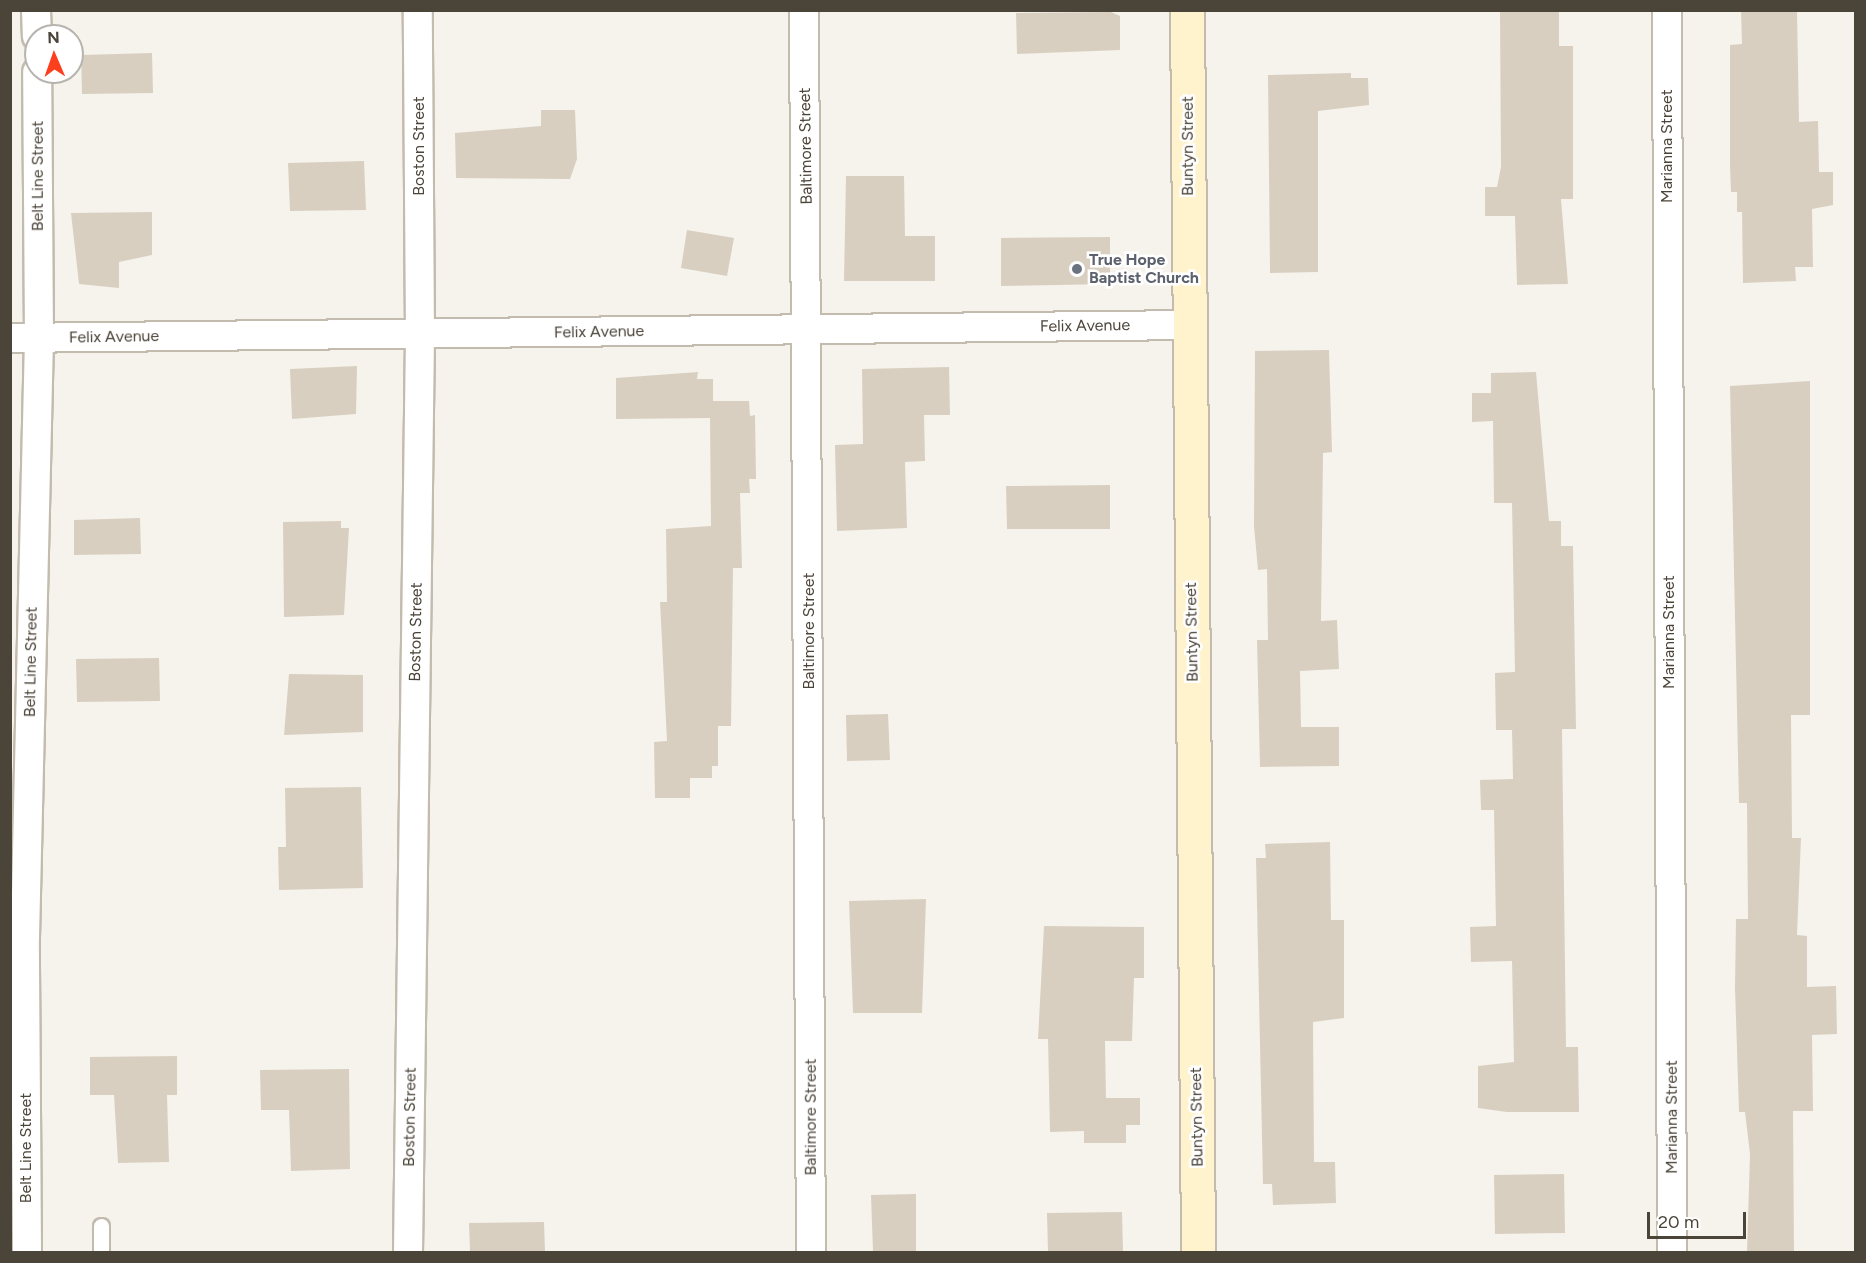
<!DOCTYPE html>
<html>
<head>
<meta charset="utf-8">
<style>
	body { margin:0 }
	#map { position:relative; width:1866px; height:1263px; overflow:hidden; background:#f6f3ec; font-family:Figtree,sans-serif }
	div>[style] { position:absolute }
	.building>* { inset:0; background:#d8cfc1 }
	.roads { filter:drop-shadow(2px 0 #c2bbae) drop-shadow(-2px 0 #c2bbae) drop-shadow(0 2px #c2bbae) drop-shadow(0 -2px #c2bbae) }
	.lane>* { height:15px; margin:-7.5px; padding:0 7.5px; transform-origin:7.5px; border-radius:7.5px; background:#fff }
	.street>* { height:28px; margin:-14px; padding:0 14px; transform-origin:14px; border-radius:14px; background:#fff }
	.secondary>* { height:33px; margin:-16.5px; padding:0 16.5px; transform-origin:16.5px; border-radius:16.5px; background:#fff3cd }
	.dots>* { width:16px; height:16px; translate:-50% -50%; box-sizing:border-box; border:3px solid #fff; border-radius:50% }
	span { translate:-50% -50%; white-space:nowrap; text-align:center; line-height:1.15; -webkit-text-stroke:5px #fff; paint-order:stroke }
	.street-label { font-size:16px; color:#4b4439 }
	.worship-label { font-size:16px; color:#5b616d; font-weight:700 }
	.left { translate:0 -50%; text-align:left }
	.frame { position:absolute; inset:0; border:12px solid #4b4439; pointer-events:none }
	.north { position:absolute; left:24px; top:24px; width:60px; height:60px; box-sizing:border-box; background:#fff; border:2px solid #b7b4b0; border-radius:50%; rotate:358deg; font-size:16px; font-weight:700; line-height:24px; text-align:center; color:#4b4439 }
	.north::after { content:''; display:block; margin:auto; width:21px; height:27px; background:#fc3f1d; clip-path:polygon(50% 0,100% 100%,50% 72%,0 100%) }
	.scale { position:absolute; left:1647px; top:1212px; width:99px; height:27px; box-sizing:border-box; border:3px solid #4b4439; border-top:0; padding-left:8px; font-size:18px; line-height:21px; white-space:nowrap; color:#4b4439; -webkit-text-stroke:4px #fff; paint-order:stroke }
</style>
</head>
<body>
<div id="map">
	<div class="building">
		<div style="clip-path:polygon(1500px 10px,1559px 10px,1559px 46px,1573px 46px,1573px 199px,1561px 199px,1568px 284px,1517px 285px,1515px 216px,1485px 216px,1485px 187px,1497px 187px,1501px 167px)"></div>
		<div style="clip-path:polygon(1741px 10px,1797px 10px,1799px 122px,1818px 121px,1819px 172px,1833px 172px,1833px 205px,1812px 209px,1813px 267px,1795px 267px,1796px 281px,1743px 283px,1742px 212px,1737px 212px,1737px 192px,1731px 192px,1730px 166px,1730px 45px,1742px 44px)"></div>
		<div style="clip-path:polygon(1111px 12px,1120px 16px,1120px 50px,1017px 54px,1016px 13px)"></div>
		<div style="clip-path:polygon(152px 53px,153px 93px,82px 94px,81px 55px)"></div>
		<div style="clip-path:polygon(1351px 73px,1351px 78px,1368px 78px,1369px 105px,1318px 111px,1318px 272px,1270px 273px,1268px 75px)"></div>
		<div style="clip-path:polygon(541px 110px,575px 110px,577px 159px,570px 179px,456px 178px,455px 133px,541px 126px)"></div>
		<div style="clip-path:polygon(364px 161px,366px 210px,290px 211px,288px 163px)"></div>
		<div style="clip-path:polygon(846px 176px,904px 176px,905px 236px,935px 236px,935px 281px,844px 281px)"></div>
		<div style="clip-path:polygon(152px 212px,152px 255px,119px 262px,119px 288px,79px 284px,71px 213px)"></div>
		<div style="clip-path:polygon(687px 230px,734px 238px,727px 276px,681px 268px)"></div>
		<div style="clip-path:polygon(1110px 237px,1110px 284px,1001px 286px,1001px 238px)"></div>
		<div style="clip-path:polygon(1329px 350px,1332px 452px,1323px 453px,1321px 621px,1337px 620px,1339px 669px,1300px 671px,1301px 727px,1339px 727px,1339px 766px,1260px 767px,1257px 640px,1268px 640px,1267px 569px,1258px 570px,1254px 526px,1255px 351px)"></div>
		<div style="clip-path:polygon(357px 366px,356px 414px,292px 419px,290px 369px)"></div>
		<div style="clip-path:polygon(949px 367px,950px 415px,924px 415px,925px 461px,905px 462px,907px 528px,837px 531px,835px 445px,863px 444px,862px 369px)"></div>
		<div style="clip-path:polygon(698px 372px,697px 379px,713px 379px,713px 401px,749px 401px,750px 416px,755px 415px,756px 479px,749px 479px,750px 493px,740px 493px,742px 568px,733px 568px,731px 726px,718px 726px,718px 766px,712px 766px,712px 778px,690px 778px,690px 798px,655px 798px,654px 742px,667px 741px,660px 602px,667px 602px,666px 529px,711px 526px,710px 418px,616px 419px,616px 378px)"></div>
		<div style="clip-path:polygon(1536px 372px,1549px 521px,1561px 521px,1561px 546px,1573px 546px,1576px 729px,1562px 729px,1566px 1047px,1578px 1047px,1579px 1112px,1507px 1112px,1478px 1108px,1478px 1066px,1514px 1062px,1512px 961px,1471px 962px,1470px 927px,1496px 926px,1494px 810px,1481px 810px,1480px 780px,1513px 779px,1512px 730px,1496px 730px,1495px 673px,1515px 672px,1512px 503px,1494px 503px,1493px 421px,1472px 422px,1472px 393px,1491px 393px,1491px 373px)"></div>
		<div style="clip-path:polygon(1810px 381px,1810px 715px,1791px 715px,1792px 838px,1801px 838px,1797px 935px,1807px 936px,1807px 987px,1836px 986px,1837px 1034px,1812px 1035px,1813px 1111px,1793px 1111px,1794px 1252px,1747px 1252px,1750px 1154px,1745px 1112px,1739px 1112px,1735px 988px,1736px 919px,1748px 919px,1747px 803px,1739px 803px,1730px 386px)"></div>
		<div style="clip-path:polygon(1110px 485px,1110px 529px,1007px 529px,1006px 486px)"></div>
		<div style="clip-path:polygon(140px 518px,141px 554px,74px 555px,74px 520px)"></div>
		<div style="clip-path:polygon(341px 521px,341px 528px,349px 528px,344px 615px,284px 617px,283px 522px)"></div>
		<div style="clip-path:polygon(159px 658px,160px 701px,77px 702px,76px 659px)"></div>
		<div style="clip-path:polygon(289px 674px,363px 675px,363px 732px,284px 735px)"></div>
		<div style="clip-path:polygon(888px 714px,890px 760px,847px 761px,846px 715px)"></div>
		<div style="clip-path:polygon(361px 787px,363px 888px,279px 890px,278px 847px,286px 847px,285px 788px)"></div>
		<div style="clip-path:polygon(1330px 842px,1331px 920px,1344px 920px,1344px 1018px,1313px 1022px,1314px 1162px,1335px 1162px,1336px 1203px,1273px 1205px,1272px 1184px,1263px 1184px,1256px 858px,1266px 858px,1265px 844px)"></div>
		<div style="clip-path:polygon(926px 899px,922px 1013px,853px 1013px,849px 901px)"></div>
		<div style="clip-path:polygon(1044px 926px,1144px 927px,1144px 978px,1134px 978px,1132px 1041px,1105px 1041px,1106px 1098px,1140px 1098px,1140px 1125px,1126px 1125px,1126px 1143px,1084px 1143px,1084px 1131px,1050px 1132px,1048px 1039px,1038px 1039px)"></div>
		<div style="clip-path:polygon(177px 1056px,177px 1095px,167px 1095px,169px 1162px,118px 1163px,114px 1095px,90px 1095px,90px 1057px)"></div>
		<div style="clip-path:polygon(349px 1069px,350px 1169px,291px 1171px,289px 1110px,261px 1110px,260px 1070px)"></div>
		<div style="clip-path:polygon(1564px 1174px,1565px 1233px,1495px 1234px,1494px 1175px)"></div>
		<div style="clip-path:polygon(916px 1194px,916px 1252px,873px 1252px,871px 1195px)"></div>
		<div style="clip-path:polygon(1122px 1212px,1123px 1252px,1048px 1252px,1047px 1213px)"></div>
		<div style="clip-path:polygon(544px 1222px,545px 1252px,470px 1252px,469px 1223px)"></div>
	</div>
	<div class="roads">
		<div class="lane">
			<div style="left:101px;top:1226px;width:26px;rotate:90deg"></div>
		</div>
		<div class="street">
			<div style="left:36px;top:10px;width:26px;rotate:88deg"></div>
			<div style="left:804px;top:10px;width:1242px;rotate:89.68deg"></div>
			<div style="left:1667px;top:10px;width:1242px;rotate:89.77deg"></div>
			<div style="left:10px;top:338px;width:1178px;rotate:-0.63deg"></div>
			<div style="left:27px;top:1252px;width:315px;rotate:-90.4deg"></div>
			<div style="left:25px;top:937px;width:599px;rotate:-88.66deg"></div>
			<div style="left:39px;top:338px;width:266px;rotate:-90.4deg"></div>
			<div style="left:408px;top:1252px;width:918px;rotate:-89.25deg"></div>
			<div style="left:420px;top:334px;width:324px;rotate:-90.4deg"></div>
		</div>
		<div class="secondary">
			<div style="left:1187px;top:10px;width:1242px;rotate:89.49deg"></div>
		</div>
	</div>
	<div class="dots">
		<div style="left:1077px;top:269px;background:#6b7280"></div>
	</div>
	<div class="street-label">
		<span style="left:419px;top:146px;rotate:-90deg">Boston Street</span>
		<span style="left:806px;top:146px;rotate:-91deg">Baltimore Street</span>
		<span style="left:1188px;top:146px;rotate:-90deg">Buntyn Street</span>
		<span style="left:1667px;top:146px;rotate:-90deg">Marianna Street</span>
		<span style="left:38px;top:176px;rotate:-90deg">Belt Line Street</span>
		<span style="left:1085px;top:326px;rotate:-1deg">Felix Avenue</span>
		<span style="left:599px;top:332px;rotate:-1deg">Felix Avenue</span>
		<span style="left:114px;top:337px;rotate:-1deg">Felix Avenue</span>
		<span style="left:809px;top:631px;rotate:-90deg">Baltimore Street</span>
		<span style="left:416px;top:632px;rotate:-89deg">Boston Street</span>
		<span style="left:1192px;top:632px;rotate:-91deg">Buntyn Street</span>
		<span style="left:1669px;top:632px;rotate:-90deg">Marianna Street</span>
		<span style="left:31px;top:662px;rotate:-89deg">Belt Line Street</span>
		<span style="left:410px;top:1117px;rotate:-89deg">Boston Street</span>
		<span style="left:811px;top:1117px;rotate:-90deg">Baltimore Street</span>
		<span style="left:1197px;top:1117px;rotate:-91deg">Buntyn Street</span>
		<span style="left:1672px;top:1117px;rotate:-90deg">Marianna Street</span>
		<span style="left:26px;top:1148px;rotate:-90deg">Belt Line Street</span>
	</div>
	<div class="worship-label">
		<span class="left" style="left:1089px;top:269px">True Hope<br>Baptist Church</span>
	</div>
	<div class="frame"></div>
	<div class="north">N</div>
	<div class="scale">20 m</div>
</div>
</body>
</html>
